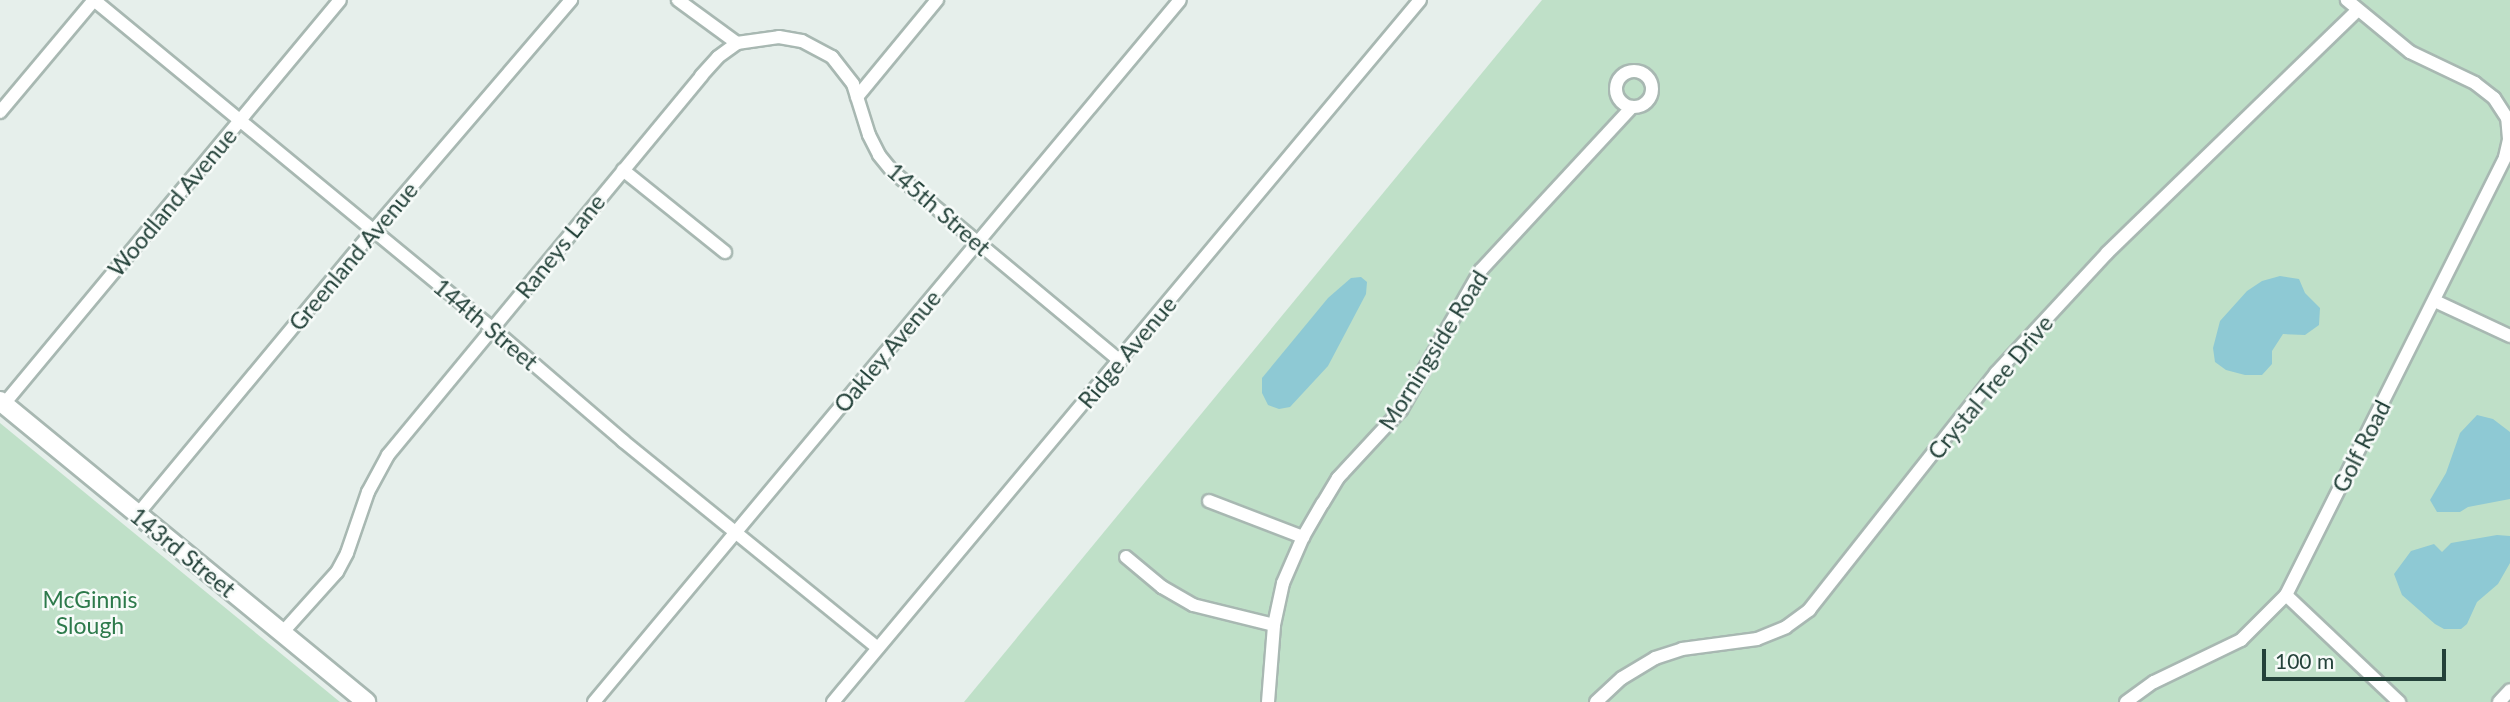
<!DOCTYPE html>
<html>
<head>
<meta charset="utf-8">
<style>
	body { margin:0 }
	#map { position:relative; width:2510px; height:702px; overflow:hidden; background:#e6efeb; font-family:Lato,sans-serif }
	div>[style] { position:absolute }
	.green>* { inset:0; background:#bfe0c8 }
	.water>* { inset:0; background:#8ec9d4 }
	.roads { filter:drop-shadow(2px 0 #a8b8b2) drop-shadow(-2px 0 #a8b8b2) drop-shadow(0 2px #a8b8b2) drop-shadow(0 -2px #a8b8b2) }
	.street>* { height:12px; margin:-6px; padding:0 6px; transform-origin:6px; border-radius:6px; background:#fff }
	.street>.ring { margin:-6px; padding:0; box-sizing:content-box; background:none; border:12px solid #fff; border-radius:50% }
	.secondary>* { height:18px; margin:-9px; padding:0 9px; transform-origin:9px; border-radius:9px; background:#fff }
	span { translate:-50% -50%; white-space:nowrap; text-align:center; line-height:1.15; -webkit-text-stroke:5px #f7fbf9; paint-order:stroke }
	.street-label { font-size:23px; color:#24423a }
	.park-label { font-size:23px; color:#2d7a4b }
	.scale { position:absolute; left:2262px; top:649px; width:184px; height:32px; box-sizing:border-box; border:4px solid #24423a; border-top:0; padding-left:9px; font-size:21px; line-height:24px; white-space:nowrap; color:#24423a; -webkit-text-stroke:5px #f7fbf9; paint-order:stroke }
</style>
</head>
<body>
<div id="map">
	<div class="green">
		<div style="clip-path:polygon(1542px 0,2510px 0,2510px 702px,964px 702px)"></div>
		<div style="clip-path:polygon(0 423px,340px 702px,0 702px)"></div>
	</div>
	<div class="water">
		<div style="clip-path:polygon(2280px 276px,2299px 279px,2305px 293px,2320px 308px,2319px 325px,2305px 335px,2283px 334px,2272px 351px,2272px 364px,2262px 375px,2245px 375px,2226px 370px,2215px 362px,2213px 348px,2220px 321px,2247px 291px,2262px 281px)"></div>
		<div style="clip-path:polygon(1361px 277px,1367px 282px,1366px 294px,1328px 366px,1290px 407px,1279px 409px,1268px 405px,1262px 393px,1262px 378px,1328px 298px,1351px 278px)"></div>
		<div style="clip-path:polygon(2477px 415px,2493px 419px,2510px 432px,2510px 499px,2468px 507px,2460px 512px,2437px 512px,2430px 500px,2446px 473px,2460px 433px)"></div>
		<div style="clip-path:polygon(2497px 535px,2510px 536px,2510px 563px,2498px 584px,2477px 602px,2467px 624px,2461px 629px,2444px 629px,2435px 624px,2402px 595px,2394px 574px,2411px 551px,2434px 544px,2442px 552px,2451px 543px)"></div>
	</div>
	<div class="roads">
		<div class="street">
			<div style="left:678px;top:0;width:73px;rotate:36.1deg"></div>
			<div class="ring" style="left:1616px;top:71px;width:24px;height:24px"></div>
			<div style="left:857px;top:97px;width:126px;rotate:-50.5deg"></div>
			<div style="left:0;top:112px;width:146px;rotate:-50deg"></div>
			<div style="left:94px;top:0;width:517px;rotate:39.51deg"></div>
			<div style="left:493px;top:329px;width:172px;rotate:40.7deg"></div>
			<div style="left:623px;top:441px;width:328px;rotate:39.1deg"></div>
			<div style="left:623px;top:170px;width:131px;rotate:38.8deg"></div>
			<div style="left:2435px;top:301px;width:83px;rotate:25deg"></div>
			<div style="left:4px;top:404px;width:525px;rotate:-50.25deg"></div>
			<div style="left:1209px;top:501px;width:101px;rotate:21deg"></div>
			<div style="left:137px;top:515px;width:371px;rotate:-50.3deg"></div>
			<div style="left:374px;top:230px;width:303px;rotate:-49.4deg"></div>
			<div style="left:1126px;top:557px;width:47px;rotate:39.8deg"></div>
			<div style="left:1162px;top:587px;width:36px;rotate:30deg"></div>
			<div style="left:1193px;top:605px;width:83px;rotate:13.9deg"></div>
			<div style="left:2286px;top:595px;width:156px;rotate:43.4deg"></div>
			<div style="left:282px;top:633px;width:82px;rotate:-48deg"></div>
			<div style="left:337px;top:572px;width:21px;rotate:-62deg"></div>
			<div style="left:347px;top:553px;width:65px;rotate:-71deg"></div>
			<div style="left:368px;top:492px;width:42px;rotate:-61.6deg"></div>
			<div style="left:388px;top:455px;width:492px;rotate:-50.4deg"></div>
			<div style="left:701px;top:76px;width:25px;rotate:-48deg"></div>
			<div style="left:718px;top:57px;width:24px;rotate:-36deg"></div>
			<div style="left:737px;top:43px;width:42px;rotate:-8.1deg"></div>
			<div style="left:779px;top:37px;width:23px;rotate:10deg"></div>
			<div style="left:802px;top:41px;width:34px;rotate:28deg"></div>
			<div style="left:832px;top:57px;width:34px;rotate:52deg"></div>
			<div style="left:853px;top:84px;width:53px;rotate:72.6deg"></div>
			<div style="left:869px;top:135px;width:22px;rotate:63deg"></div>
			<div style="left:879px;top:155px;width:21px;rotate:51deg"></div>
			<div style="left:892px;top:171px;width:297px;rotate:39.8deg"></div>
			<div style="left:594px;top:702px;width:914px;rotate:-50.15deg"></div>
			<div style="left:833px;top:702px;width:915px;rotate:-50.1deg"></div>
			<div style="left:1268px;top:702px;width:77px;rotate:-85.5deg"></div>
			<div style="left:1274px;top:625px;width:43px;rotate:-77.9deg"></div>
			<div style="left:1283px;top:583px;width:50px;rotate:-66.5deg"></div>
			<div style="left:1303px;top:537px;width:39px;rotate:-60deg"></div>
			<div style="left:1323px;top:503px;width:29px;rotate:-59deg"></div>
			<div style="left:1338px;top:478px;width:93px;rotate:-47.2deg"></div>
			<div style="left:1401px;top:410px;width:161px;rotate:-60.3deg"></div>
			<div style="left:1481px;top:270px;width:222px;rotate:-47.2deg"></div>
			<div style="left:1596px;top:702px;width:35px;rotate:-43deg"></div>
			<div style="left:1622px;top:678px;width:39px;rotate:-31deg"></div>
			<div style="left:1655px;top:658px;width:28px;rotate:-18deg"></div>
			<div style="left:1682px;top:649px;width:76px;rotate:-7.6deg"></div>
			<div style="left:1757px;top:639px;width:31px;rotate:-22deg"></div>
			<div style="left:1786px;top:627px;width:29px;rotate:-36deg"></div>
			<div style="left:1809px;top:610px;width:302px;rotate:-51.7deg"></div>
			<div style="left:1996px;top:373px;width:163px;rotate:-47.2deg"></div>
			<div style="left:2107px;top:253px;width:348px;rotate:-44.1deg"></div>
			<div style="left:2126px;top:702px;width:34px;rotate:-36deg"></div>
			<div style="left:2154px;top:682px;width:97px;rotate:-25.8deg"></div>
			<div style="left:2241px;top:640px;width:64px;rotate:-45deg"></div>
			<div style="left:2286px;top:595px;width:490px;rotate:-63.4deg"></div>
			<div style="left:2505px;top:157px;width:18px;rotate:-77deg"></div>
			<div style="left:2509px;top:139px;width:21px;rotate:-95deg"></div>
			<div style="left:2507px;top:118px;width:24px;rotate:-123deg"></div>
			<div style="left:2494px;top:98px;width:24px;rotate:-142deg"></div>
			<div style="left:2475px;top:83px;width:72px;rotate:-154.5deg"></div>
			<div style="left:2410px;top:52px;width:82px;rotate:-140.5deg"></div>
			<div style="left:2499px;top:702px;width:16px;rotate:-47deg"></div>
		</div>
		<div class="secondary">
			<div style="left:0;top:401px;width:474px;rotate:39.4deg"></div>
		</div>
	</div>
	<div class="street-label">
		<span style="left:172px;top:202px;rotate:-50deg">Woodland Avenue</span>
		<span style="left:939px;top:209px;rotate:41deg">145th Street</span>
		<span style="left:560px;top:246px;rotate:-51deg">Raneys Lane</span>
		<span style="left:353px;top:256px;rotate:-50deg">Greenland Avenue</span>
		<span style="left:486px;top:324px;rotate:40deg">144th Street</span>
		<span style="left:1433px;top:350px;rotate:-58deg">Morningside Road</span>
		<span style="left:887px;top:351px;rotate:-50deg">Oakley Avenue</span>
		<span style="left:1127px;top:352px;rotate:-50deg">Ridge Avenue</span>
		<span style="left:1990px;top:387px;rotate:-50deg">Crystal Tree Drive</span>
		<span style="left:2361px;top:446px;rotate:-63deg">Golf Road</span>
		<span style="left:183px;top:552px;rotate:39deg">143rd Street</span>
	</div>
	<div class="park-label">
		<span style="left:90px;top:612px">McGinnis<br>Slough</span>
	</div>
	<div class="scale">100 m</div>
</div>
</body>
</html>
